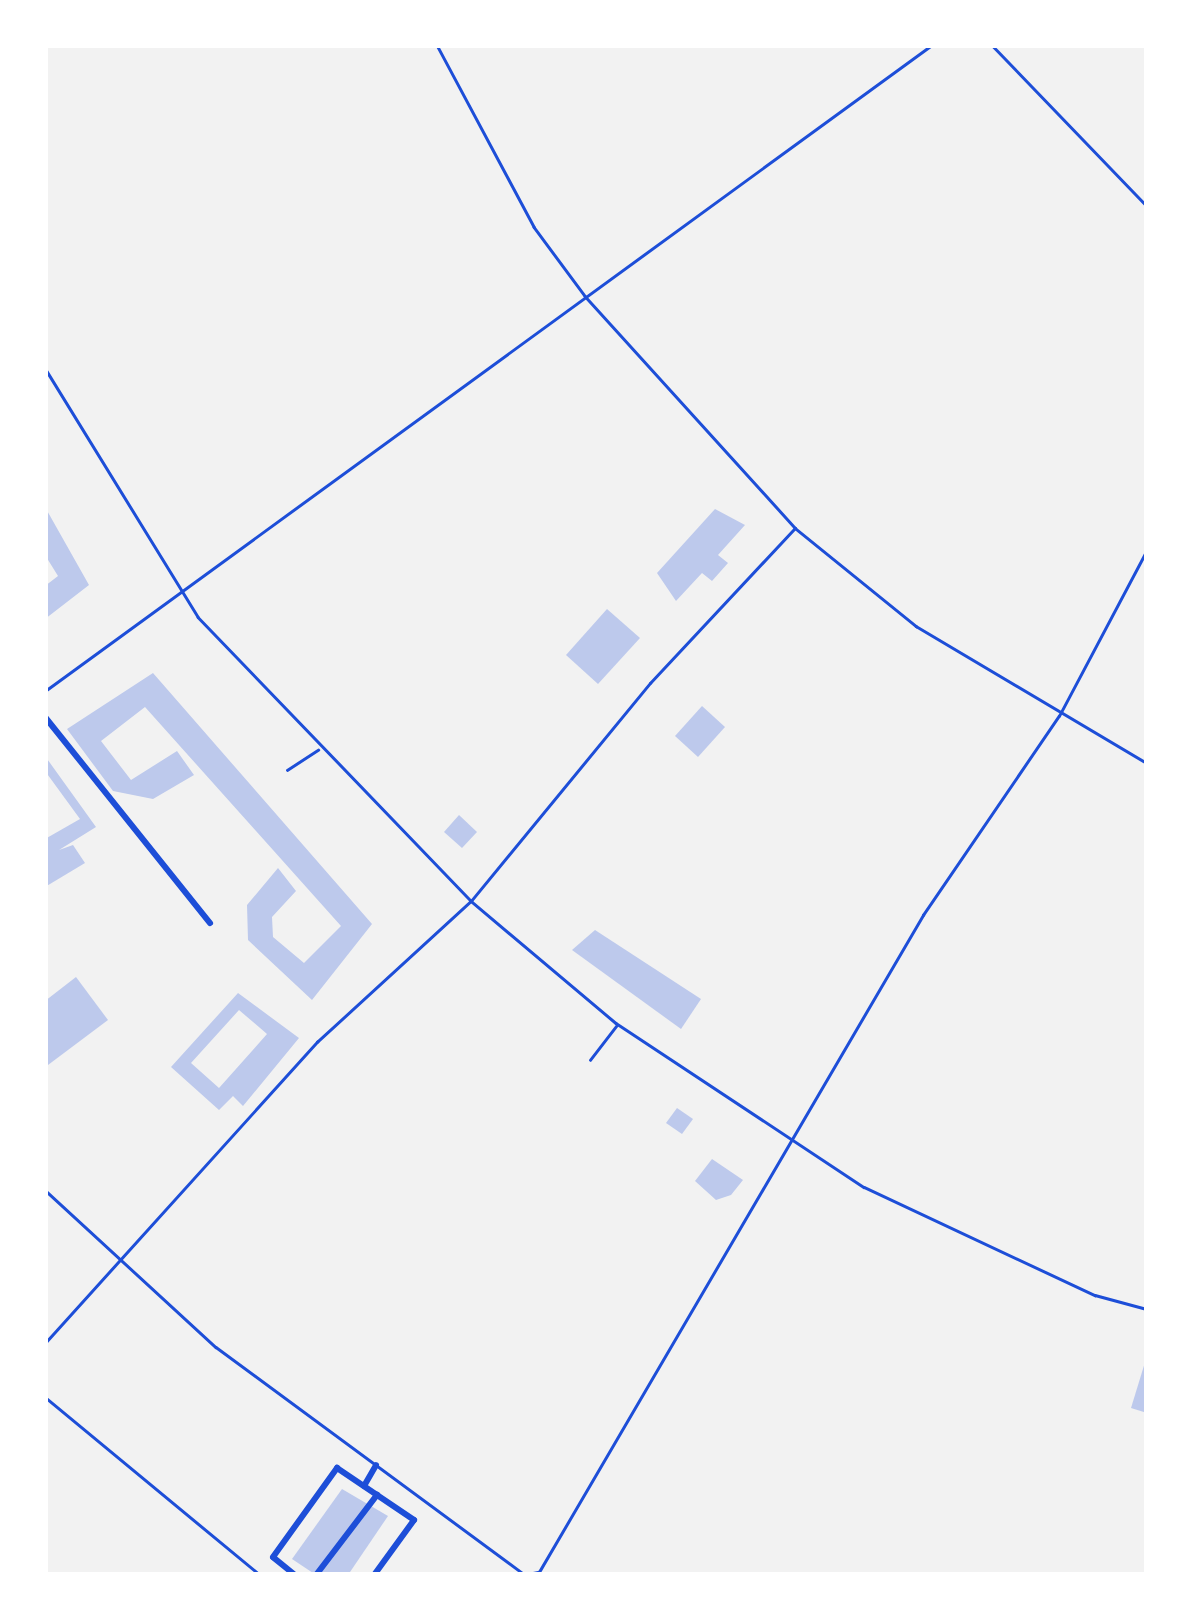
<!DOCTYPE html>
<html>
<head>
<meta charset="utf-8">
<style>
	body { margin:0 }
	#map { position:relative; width:1192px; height:1620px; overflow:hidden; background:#f2f2f2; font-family:Helvetica,sans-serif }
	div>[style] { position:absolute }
	.building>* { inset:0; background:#bdc9ec }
	.service>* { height:2.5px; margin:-1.25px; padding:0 1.25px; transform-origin:1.25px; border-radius:1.25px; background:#1d4ed8 }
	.minor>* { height:6px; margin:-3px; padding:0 3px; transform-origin:3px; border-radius:3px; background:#1d4ed8 }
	span { translate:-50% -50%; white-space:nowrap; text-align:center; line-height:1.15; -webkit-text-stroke:10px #fff; paint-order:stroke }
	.frame { position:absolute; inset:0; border:48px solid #fff; pointer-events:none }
</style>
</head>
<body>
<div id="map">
	<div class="building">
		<div style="clip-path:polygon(45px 507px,89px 585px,45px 619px,45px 586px,58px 576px,45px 555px)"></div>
		<div style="clip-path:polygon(715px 509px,745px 525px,718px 555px,728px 563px,712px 581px,702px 573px,676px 601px,657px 573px)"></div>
		<div style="clip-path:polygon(607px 609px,640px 638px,598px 684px,566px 655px)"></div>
		<div style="clip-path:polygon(153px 673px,372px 924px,312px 1000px,248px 940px,247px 905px,278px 868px,296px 891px,272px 917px,273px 937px,304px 963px,341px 926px,145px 707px,101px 741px,131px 780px,177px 751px,194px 775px,153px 799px,113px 791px,67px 729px)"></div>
		<div style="clip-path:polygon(702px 706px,725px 727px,698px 757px,675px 736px)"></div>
		<div style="clip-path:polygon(45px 756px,96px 827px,59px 850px,73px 845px,85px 863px,45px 887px,45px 839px,80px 819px,45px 771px)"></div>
		<div style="clip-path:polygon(459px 815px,477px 832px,462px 848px,444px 832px)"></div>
		<div style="clip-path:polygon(595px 930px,701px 999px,681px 1029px,572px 950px)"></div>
		<div style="clip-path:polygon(76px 977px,108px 1020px,48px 1065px,45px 1001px)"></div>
		<div style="clip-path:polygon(evenodd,238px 993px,299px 1038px,243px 1106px,233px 1096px,219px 1110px,171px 1067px,238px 993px,239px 1010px,267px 1034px,219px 1088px,191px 1063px,239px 1010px)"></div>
		<div style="clip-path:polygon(677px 1108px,693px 1119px,682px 1134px,666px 1123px)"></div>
		<div style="clip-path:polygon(712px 1159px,743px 1180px,731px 1195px,716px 1200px,695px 1181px)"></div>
		<div style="clip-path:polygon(1146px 1359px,1147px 1360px,1147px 1413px,1131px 1408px)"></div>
		<div style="clip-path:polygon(342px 1489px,388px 1516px,348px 1575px,316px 1575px,292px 1559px)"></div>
	</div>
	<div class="service">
		<div style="left:437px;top:45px;width:206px;rotate:61.9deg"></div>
		<div style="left:534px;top:227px;width:86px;rotate:53.5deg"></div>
		<div style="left:585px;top:296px;width:313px;rotate:47.8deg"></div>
		<div style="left:795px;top:528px;width:156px;rotate:39deg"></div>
		<div style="left:916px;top:626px;width:269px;rotate:30.7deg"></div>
		<div style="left:992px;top:45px;width:223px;rotate:46.1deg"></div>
		<div style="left:45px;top:368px;width:292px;rotate:58.4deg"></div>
		<div style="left:198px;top:617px;width:394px;rotate:46.1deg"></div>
		<div style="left:471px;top:901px;width:189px;rotate:40.1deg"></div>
		<div style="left:616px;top:1023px;width:297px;rotate:33.5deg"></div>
		<div style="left:864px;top:1187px;width:255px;rotate:25.1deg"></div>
		<div style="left:1095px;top:1295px;width:54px;rotate:15.1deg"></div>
		<div style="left:45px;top:691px;width:1097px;rotate:-36.07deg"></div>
		<div style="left:287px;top:770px;width:37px;rotate:-33deg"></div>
		<div style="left:590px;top:1060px;width:44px;rotate:-52.4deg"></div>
		<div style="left:45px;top:1190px;width:232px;rotate:42.6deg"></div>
		<div style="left:216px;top:1347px;width:381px;rotate:36.4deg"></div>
		<div style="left:45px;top:1343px;width:406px;rotate:-47.9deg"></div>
		<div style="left:317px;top:1042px;width:209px;rotate:-42.5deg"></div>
		<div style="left:471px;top:901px;width:282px;rotate:-50.6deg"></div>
		<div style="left:650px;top:683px;width:212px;rotate:-46.9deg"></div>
		<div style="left:45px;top:1397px;width:279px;rotate:39.6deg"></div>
		<div style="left:523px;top:1575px;width:16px;rotate:-11deg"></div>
		<div style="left:539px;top:1572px;width:761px;rotate:-59.69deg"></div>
		<div style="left:923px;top:915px;width:241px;rotate:-55.7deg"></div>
		<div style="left:1059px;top:716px;width:188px;rotate:-62.1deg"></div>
	</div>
	<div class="minor">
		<div style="left:45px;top:717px;width:264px;rotate:51.3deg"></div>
		<div style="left:364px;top:1486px;width:24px;rotate:-60deg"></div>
		<div style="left:295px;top:1575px;width:28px;rotate:-141deg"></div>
		<div style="left:273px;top:1557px;width:110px;rotate:-54.3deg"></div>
		<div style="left:337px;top:1468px;width:93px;rotate:34deg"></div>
		<div style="left:414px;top:1520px;width:68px;rotate:126deg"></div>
		<div style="left:316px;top:1575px;width:101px;rotate:-52.7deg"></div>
	</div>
	<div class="frame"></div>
</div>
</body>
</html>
